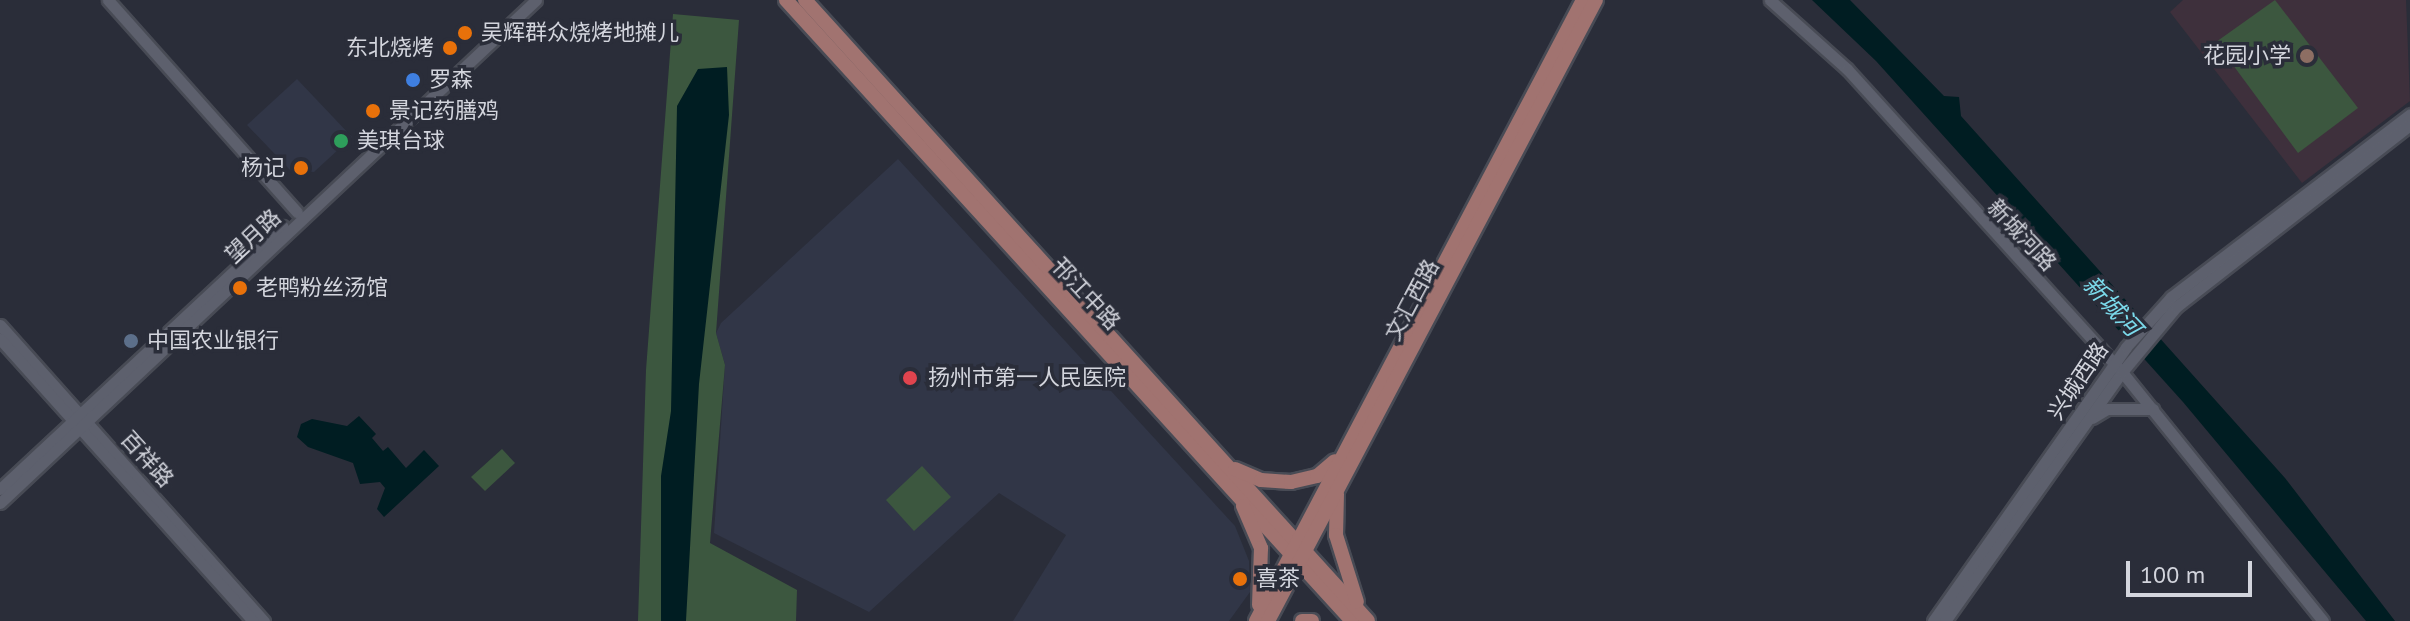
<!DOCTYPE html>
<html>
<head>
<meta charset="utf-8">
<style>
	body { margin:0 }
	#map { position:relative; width:2410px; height:621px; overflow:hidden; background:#2a2d39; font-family:"PT Sans","Noto Sans SC",sans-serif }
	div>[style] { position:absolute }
	.built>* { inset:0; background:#313647 }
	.education>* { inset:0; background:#3e303c }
	.green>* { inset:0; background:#3c573f }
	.water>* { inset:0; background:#001d22 }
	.roads { filter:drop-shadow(2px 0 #484b55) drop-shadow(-2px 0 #484b55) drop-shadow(0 2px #484b55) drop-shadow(0 -2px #484b55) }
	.minor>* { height:11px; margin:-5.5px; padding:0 5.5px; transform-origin:5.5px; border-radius:5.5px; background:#5d606d }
	.major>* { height:14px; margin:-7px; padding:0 7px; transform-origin:7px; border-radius:7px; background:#a17370 }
	.dots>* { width:22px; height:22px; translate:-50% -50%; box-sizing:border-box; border:4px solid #2a2d39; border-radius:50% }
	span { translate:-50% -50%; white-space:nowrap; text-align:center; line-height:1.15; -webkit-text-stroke:7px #2a2d39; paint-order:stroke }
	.poi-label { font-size:22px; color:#d3d5dd }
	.left { translate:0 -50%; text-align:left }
	.right { translate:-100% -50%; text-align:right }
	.street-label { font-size:22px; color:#d3d5dd }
	.water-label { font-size:24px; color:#7bdaeb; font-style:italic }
	.scale { position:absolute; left:2126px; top:561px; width:126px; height:36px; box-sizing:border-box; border:4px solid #d3d5dd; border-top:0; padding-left:10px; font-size:24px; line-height:28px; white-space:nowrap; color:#d3d5dd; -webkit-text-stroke:6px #2a2d39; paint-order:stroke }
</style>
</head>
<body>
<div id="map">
	<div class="built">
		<div style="clip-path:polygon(297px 79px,352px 137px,314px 172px,291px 171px,247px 125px)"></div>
		<div style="clip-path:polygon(898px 159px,1235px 526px,1249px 561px,1250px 592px,1229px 621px,1013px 621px,1066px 535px,999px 493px,869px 612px,714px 533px,725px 365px,716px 333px,721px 323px)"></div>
	</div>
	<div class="education">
		<div style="clip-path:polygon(2183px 0,2406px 0,2410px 101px,2302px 183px,2170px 12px)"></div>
	</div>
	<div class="green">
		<div style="clip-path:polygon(2275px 0,2358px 108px,2298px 153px,2216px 42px)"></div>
		<div style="clip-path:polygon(673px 14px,739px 20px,716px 333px,725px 365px,710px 543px,797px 590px,796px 621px,638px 621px,646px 370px)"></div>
		<div style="clip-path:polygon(502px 449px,515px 463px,485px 491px,471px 477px)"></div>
		<div style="clip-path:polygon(922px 466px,951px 497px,914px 531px,886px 500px)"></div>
	</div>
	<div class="water">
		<div style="clip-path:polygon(1812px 0,1850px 0,1944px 96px,1959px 97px,1961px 116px,2285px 478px,2395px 621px,2366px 621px,2183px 402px,1876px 61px)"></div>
		<div style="clip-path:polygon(727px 67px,729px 115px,699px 384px,686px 621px,661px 621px,661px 476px,671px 411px,677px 106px,698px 69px)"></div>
		<div style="clip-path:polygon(359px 416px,376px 434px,372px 438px,383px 451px,388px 447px,406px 468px,424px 450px,439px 466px,384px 517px,377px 509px,385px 488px,380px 482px,360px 484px,353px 463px,308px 447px,297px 437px,301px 424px,312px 419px,347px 426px)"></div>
	</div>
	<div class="roads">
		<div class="minor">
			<div style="left:108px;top:0;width:284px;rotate:48.3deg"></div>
			<div style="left:1770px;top:0;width:103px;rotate:41.9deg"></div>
			<div style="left:1847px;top:69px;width:409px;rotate:47.8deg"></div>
			<div style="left:2122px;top:372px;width:320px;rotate:51.1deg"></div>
			<div style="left:0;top:325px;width:397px;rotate:48.3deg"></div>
			<div style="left:0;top:339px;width:379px;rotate:48.1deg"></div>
			<div style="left:2092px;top:418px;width:17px;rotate:-31deg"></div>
			<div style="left:2107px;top:409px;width:46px"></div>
			<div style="left:0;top:489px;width:386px;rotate:-43deg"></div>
			<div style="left:0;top:503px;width:735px;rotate:-43.18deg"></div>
			<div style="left:1933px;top:621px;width:335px;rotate:-54.8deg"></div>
			<div style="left:2126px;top:347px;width:67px;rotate:-48deg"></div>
			<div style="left:2171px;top:297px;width:301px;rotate:-37.4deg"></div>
			<div style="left:1945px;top:621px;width:305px;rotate:-54.6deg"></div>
			<div style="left:2122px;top:372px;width:85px;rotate:-50.3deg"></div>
			<div style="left:2176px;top:307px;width:296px;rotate:-37.9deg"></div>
		</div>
		<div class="major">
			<div style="left:786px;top:0;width:840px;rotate:47.65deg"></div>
			<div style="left:805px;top:0;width:838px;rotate:47.8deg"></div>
			<div style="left:1235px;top:469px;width:28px;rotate:23deg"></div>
			<div style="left:1261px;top:480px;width:30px;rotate:4deg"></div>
			<div style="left:1291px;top:482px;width:27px;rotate:-13deg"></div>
			<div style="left:1317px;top:476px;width:23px;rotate:-40deg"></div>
			<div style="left:1337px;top:494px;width:41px;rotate:91.4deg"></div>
			<div style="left:1336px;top:535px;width:70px;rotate:72.6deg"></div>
			<div style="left:1243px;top:506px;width:46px;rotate:66.8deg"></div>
			<div style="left:1261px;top:548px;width:57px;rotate:92deg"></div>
			<div style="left:1256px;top:621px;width:702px;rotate:-62.23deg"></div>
			<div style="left:1268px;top:621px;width:702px;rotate:-62.16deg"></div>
			<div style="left:1302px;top:621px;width:10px"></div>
		</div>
	</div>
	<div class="dots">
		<div style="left:465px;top:33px;background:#e8710a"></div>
		<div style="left:450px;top:48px;background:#e8710a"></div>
		<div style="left:2307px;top:56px;background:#8d6e63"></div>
		<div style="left:413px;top:80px;background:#3f7fe0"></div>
		<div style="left:373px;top:111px;background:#e8710a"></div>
		<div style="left:341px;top:141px;background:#2e9e5b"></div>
		<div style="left:301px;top:168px;background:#e8710a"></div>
		<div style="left:240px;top:288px;background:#e8710a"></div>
		<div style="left:131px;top:341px;background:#5c6f8a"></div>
		<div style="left:910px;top:378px;background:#e0444e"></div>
		<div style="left:1240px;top:579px;background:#e8710a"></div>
	</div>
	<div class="poi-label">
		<span class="left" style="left:481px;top:33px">吴辉群众烧烤地摊儿</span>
		<span class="right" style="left:434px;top:48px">东北烧烤</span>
		<span class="right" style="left:2291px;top:56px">花园小学</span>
		<span class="left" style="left:429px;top:80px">罗森</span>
		<span class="left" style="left:389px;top:111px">景记药膳鸡</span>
		<span class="left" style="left:357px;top:141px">美琪台球</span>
		<span class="right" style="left:285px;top:168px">杨记</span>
		<span class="left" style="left:256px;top:288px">老鸭粉丝汤馆</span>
		<span class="left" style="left:147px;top:341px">中国农业银行</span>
		<span class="left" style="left:928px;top:378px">扬州市第一人民医院</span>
		<span class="left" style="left:1256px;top:579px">喜茶</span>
	</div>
	<div class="street-label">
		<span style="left:2022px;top:235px;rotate:47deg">新城河路</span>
		<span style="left:253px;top:236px;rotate:-43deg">望月路</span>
		<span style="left:1086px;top:294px;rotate:47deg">邗江中路</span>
		<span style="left:1412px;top:300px;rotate:-62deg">文汇西路</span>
		<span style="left:2078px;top:381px;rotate:-56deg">兴城西路</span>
		<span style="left:147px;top:459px;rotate:48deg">百祥路</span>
	</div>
	<div class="water-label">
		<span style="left:2112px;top:306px;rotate:47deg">新城河</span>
	</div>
	<div class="scale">100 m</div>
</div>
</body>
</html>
